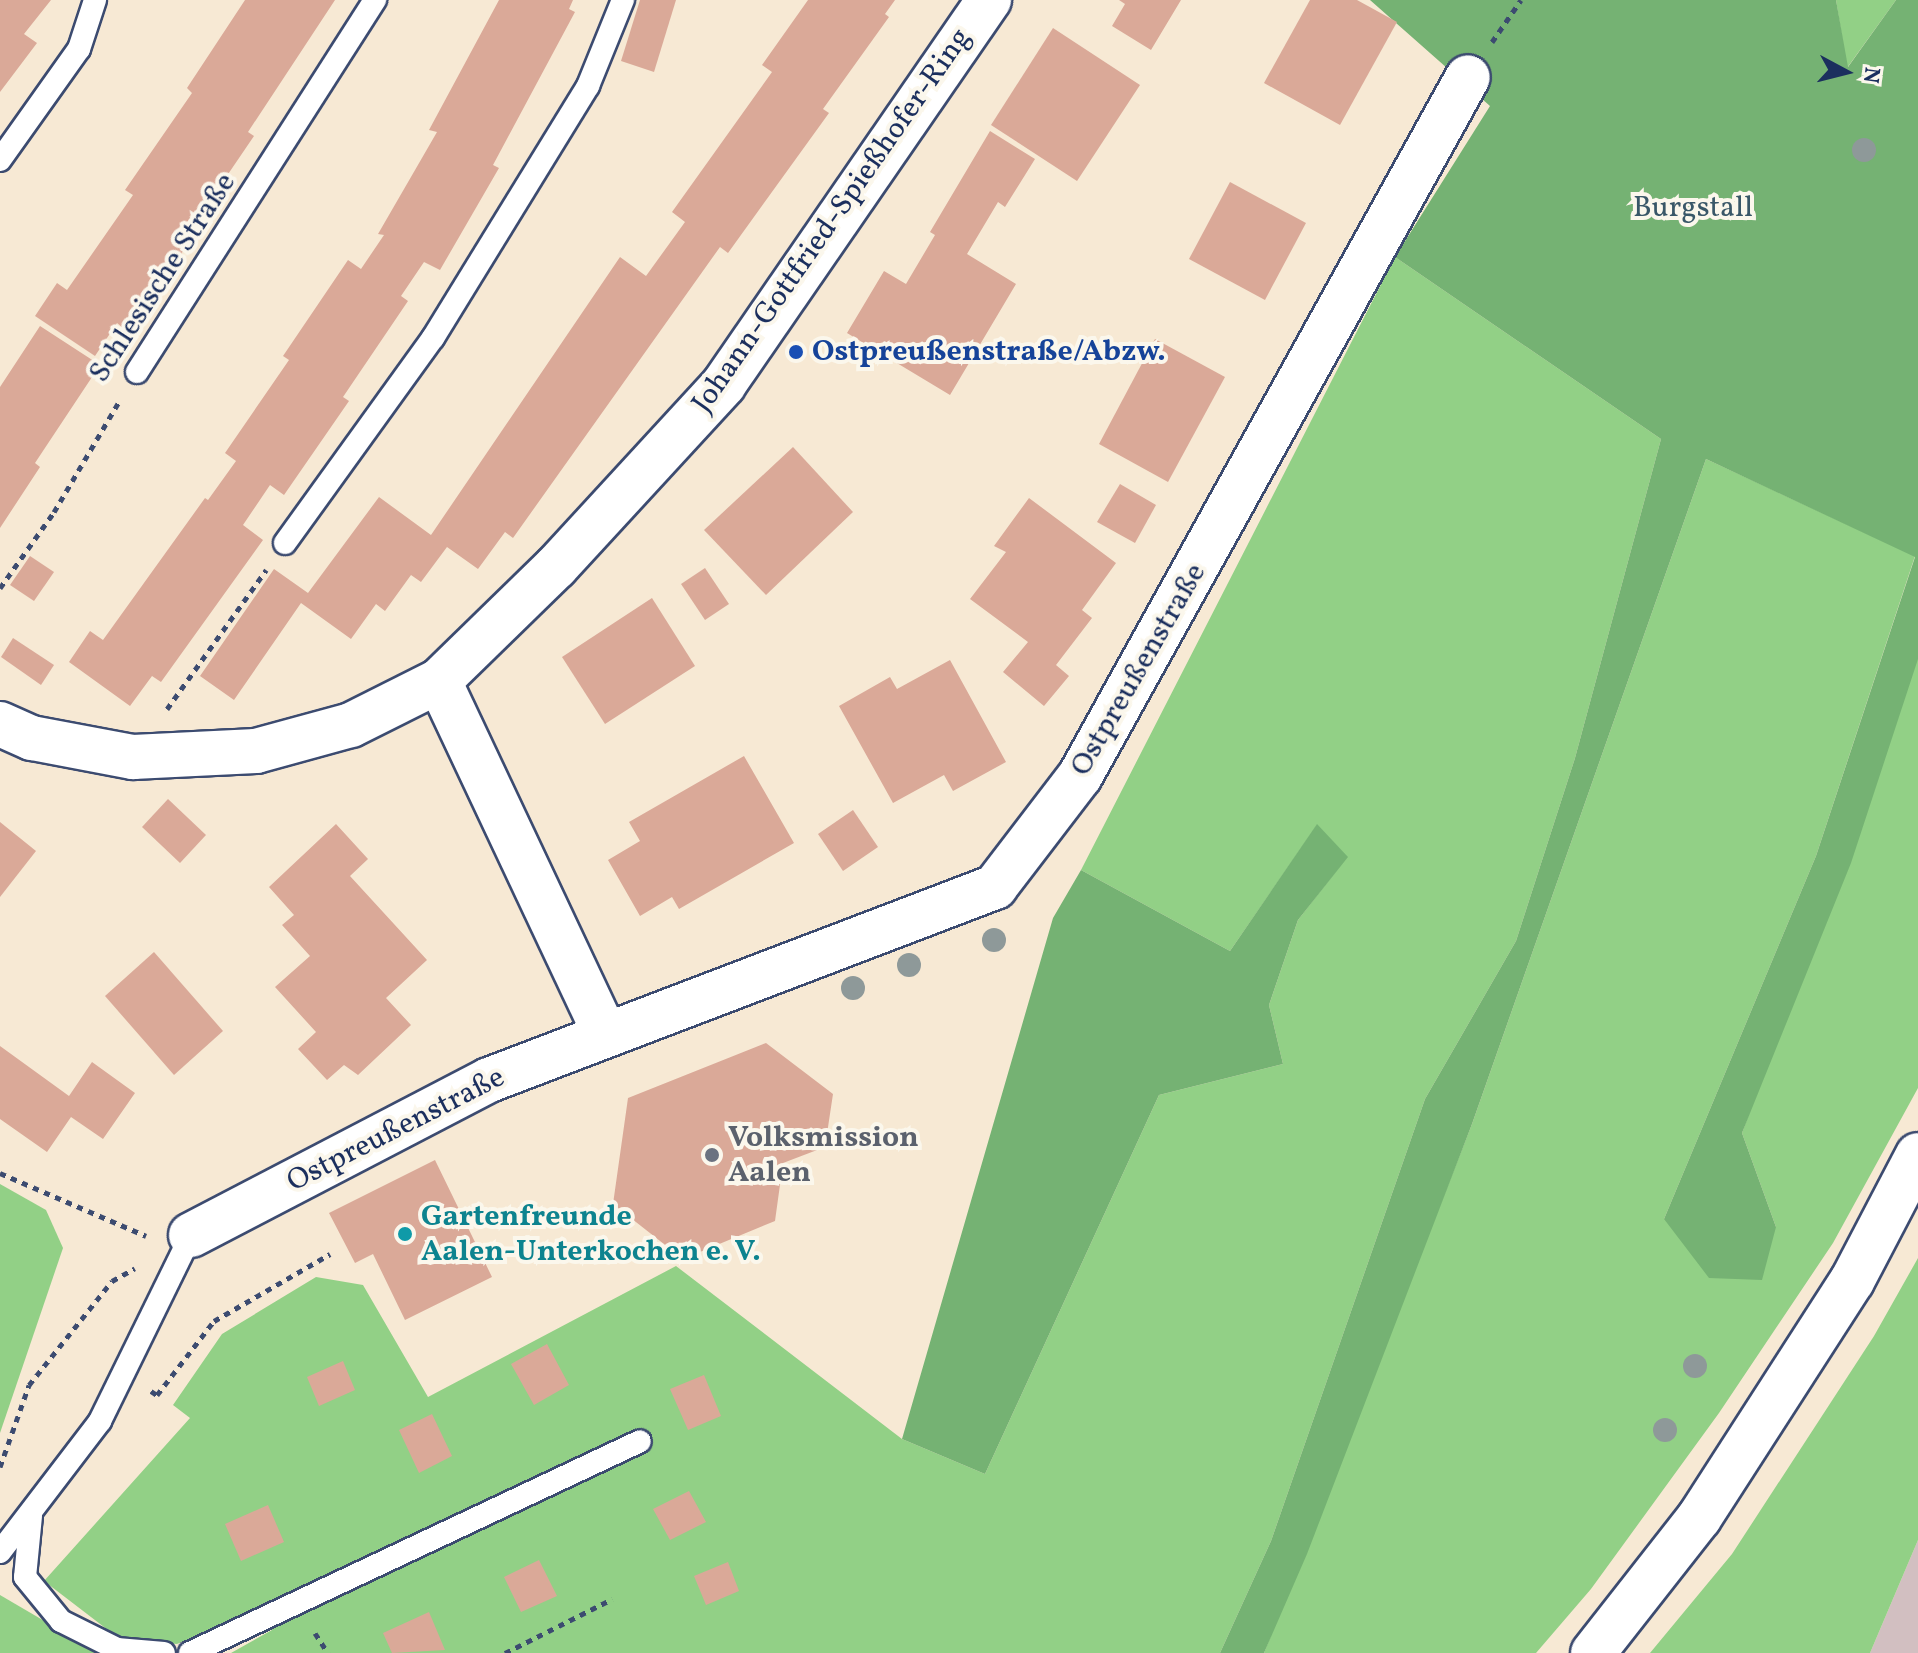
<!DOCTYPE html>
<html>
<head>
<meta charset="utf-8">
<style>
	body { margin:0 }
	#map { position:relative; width:1918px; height:1653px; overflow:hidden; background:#f7e9d4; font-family:Vollkorn,serif }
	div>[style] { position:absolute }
	.industrial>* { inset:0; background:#d2bfc1 }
	.green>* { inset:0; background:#92d086 }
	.forest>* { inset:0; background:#75b273 }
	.building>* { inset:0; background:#daa998 }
	.path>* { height:5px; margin-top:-2.5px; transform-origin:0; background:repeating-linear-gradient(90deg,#3c4b70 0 6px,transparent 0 12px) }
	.roads { filter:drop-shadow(2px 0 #3c4b70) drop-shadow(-2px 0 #3c4b70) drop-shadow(0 2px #3c4b70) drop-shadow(0 -2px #3c4b70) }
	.service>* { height:22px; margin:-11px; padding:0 11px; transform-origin:11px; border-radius:11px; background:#fff }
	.minor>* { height:44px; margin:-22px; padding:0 22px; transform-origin:22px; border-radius:22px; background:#fff }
	.trunk>* { height:44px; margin:-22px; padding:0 22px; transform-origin:22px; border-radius:22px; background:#fff }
	.trees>* { width:24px; height:24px; margin:-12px; border-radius:50%; background:#8e9999 }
	.dots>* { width:22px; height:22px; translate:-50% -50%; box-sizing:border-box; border:4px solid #fbf7ec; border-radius:50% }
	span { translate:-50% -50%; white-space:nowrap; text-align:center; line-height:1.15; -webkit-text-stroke:8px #fbf7ec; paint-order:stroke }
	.park-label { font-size:30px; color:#395768 }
	.street-label { font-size:30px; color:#1b2f5e }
	.transit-label { font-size:30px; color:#164399; font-weight:700 }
	.left { translate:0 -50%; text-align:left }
	.worship-label { font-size:30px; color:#5b616d; font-weight:700 }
	.culture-label { font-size:30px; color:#0d838f; font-weight:700 }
	.north { position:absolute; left:1806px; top:32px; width:80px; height:80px; -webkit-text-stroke:6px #fbf7ec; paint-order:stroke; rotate:97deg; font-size:22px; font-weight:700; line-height:32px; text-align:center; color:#1b2f5e }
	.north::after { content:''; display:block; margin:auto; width:28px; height:36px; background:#1b2f5e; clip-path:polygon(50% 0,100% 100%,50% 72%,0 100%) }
</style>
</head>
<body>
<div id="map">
	<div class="industrial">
		<div style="clip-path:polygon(1918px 1540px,1918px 1653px,1870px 1653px)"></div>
	</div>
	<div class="green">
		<div style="clip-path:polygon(1836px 0,1896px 0,1847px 68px)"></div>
		<div style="clip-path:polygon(1395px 257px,1661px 439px,1575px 758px,1516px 941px,1425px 1099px,1271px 1541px,1220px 1653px,231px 1653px,272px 1630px,259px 1611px,177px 1644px,121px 1640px,44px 1581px,190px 1418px,173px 1405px,222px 1334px,316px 1277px,363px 1285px,428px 1397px,676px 1266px,902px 1439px,985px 1474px,1159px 1095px,1283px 1064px,1269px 1005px,1298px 920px,1347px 857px,1317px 825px,1230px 951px,1081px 870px)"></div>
		<div style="clip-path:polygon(1706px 459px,1915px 556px,1816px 856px,1664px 1219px,1776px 1227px,1742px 1133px,1918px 650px,1918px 1088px,1833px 1243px,1719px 1413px,1591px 1589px,1536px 1653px,1264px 1653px,1472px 1124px)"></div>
		<div style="clip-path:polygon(0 1184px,46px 1210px,63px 1248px,0 1433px)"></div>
		<div style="clip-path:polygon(1918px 1258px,1918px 1540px,1870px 1653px,1650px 1653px,1732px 1554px,1874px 1336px)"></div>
		<div style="clip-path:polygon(0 1595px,99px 1653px,0 1653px)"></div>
	</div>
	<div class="forest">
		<div style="clip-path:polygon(1370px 0,1836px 0,1848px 67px,1896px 0,1918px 0,1918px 659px,1851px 863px,1742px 1133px,1776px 1227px,1762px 1280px,1709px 1278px,1664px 1219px,1816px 856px,1915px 557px,1706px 459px,1472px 1124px,1307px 1554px,1264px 1653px,1220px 1653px,1271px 1541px,1425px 1099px,1516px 941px,1575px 758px,1661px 439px,1395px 257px,1490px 106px)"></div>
		<div style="clip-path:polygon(1317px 824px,1348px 857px,1298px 920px,1269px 1005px,1283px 1064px,1159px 1095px,985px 1474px,902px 1439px,1053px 918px,1081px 870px,1230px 951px)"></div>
	</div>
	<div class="building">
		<div style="clip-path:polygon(0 0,51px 0,24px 34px,37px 43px,0 92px)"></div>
		<div style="clip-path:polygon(245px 0,335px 0,248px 132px,254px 136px,188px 233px,193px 236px,162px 283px,128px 332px,117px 323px,95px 356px,35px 316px,57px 283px,67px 290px,133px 195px,125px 190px,192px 93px,187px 88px)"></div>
		<div style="clip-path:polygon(499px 0,573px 0,569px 9px,575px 12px,493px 165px,499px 168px,440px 270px,424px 262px,401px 296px,408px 301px,343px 397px,349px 401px,284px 495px,270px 485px,243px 525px,263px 540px,161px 682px,152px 676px,130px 706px,69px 662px,90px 631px,103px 640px,205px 498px,208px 500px,236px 461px,225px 453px,289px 360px,283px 356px,348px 260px,361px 269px,384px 235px,378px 234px,437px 132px,429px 130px)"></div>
		<div style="clip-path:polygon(640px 0,676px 0,654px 72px,621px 61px)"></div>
		<div style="clip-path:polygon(808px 0,895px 0,885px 14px,889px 17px,823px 109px,829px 113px,728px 253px,720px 247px,513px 538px,505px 532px,478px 569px,447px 547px,421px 582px,411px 575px,385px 611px,376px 604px,351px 639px,301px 603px,234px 700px,200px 676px,274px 569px,308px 593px,379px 497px,431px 535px,620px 257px,646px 276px,685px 222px,672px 212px,772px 72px,762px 65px)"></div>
		<div style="clip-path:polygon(1119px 0,1181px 0,1151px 50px,1112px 26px,1125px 4px)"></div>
		<div style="clip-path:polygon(1310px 0,1357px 0,1397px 22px,1340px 125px,1264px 83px)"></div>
		<div style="clip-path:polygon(1053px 28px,1140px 85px,1077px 181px,991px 125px)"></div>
		<div style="clip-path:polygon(990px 131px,1035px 159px,1005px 207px,998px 202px,967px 254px,1016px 284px,950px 395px,847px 333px,884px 271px,906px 284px,935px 235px,930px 232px)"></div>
		<div style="clip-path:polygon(1230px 182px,1306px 223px,1265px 300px,1189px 259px)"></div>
		<div style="clip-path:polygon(40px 326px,100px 365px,35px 463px,40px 467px,0 528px,0 387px)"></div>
		<div style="clip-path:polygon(1155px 339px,1225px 377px,1168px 482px,1099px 444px)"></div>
		<div style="clip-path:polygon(793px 447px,853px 512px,766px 595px,704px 530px)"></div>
		<div style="clip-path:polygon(1120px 484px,1156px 505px,1135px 543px,1097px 522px)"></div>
		<div style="clip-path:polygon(1029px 498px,1116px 563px,1082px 610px,1092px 618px,1056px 665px,1069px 676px,1044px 706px,1003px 672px,1028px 642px,970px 599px,1006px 552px,994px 546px)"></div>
		<div style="clip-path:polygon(30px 556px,54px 572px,34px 601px,10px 585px)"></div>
		<div style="clip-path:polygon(705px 568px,729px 604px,705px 620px,681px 584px)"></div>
		<div style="clip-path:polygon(652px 598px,695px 666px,605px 724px,562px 657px)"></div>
		<div style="clip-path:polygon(13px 638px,54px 665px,41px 685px,1px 657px)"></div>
		<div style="clip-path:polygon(950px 660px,1006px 762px,953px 791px,944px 775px,893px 803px,839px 706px,890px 677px,897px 689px)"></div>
		<div style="clip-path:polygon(744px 756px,794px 843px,679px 909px,672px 897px,640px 916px,608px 860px,640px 841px,629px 822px)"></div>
		<div style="clip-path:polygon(168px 799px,206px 835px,180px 863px,142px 827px)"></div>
		<div style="clip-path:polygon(853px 810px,878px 847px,843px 871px,818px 834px)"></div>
		<div style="clip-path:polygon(0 822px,36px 851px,0 897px)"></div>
		<div style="clip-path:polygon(336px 824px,368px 859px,350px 876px,427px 960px,386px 998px,411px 1025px,358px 1075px,344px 1065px,327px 1080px,298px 1049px,316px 1032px,275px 987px,310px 956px,282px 925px,294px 915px,269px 887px)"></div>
		<div style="clip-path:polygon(154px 952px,223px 1031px,174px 1075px,105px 996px)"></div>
		<div style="clip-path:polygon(766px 1043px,833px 1094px,825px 1147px,783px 1163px,775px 1221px,683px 1259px,613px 1204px,628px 1098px)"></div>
		<div style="clip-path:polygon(0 1046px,69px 1096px,92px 1062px,135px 1093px,103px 1139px,71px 1117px,47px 1152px,0 1119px)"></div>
		<div style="clip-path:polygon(435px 1160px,492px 1277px,405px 1320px,373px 1254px,355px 1263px,329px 1213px)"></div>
		<div style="clip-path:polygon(547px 1344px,569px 1385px,534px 1405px,511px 1364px)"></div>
		<div style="clip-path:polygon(343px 1361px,355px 1390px,319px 1406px,307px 1377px)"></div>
		<div style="clip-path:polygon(704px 1375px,721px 1416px,688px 1430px,670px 1389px)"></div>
		<div style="clip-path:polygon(432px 1414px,452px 1456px,419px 1473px,399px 1430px)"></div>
		<div style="clip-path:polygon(689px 1491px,706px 1522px,670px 1540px,653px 1509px)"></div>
		<div style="clip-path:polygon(268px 1505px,284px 1542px,241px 1561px,225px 1524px)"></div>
		<div style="clip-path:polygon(539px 1560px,557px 1596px,521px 1612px,504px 1577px)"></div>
		<div style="clip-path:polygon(728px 1562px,739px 1591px,706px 1605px,694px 1576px)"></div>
		<div style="clip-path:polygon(429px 1612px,445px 1650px,392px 1653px,383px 1633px)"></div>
	</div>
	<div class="path">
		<div style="left:1492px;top:42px;width:51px;rotate:-55.4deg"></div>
		<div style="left:0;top:588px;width:93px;rotate:-54.6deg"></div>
		<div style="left:54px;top:512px;width:130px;rotate:-59.5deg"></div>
		<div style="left:167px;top:709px;width:171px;rotate:-54.5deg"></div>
		<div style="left:0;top:1173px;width:159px;rotate:23.3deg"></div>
		<div style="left:151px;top:1391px;width:7px;rotate:34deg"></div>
		<div style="left:157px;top:1395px;width:93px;rotate:-52.4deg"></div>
		<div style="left:214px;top:1321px;width:134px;rotate:-30deg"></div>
		<div style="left:0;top:1467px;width:87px;rotate:-70.5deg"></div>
		<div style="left:29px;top:1385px;width:133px;rotate:-51.4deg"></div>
		<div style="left:112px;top:1281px;width:26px;rotate:-29deg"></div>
		<div style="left:315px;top:1633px;width:24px;rotate:57deg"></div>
		<div style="left:505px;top:1653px;width:120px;rotate:-26.8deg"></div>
	</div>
	<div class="roads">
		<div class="service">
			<div style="left:0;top:160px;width:136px;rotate:-54.6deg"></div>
			<div style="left:79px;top:49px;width:52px;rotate:-71.9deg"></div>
			<div style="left:137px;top:372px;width:442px;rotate:-57.4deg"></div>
			<div style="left:285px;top:543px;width:253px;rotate:-54.2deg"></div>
			<div style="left:433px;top:338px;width:296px;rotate:-58.4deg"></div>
			<div style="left:588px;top:86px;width:93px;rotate:-67.9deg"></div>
			<div style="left:31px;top:1516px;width:61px;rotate:95.6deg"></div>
			<div style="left:25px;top:1577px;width:57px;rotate:50.7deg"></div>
			<div style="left:61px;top:1621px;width:63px;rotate:26.6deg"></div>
			<div style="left:117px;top:1649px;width:47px;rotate:4.9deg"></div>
			<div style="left:0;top:1552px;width:165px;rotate:-52.6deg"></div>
			<div style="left:100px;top:1421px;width:207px;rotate:-63.9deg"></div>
			<div style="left:190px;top:1653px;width:497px;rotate:-25.2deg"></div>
		</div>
		<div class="minor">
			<div style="left:439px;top:681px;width:388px;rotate:64.8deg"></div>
			<div style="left:0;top:724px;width:35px;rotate:24deg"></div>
			<div style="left:32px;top:738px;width:103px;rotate:10.7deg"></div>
			<div style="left:133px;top:757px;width:123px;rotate:-2.8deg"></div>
			<div style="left:256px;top:751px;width:98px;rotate:-15.3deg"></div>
			<div style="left:351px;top:725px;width:98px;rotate:-26.6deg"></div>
			<div style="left:439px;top:681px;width:163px;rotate:-44.3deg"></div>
			<div style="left:556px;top:567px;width:248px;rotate:-47.4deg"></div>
			<div style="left:724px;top:384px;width:467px;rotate:-55.4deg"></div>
			<div style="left:191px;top:1235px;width:336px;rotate:-27.5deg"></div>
			<div style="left:489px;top:1080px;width:542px;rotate:-20.88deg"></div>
			<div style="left:995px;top:887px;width:140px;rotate:-52.6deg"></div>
			<div style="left:1080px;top:776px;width:799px;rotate:-60.97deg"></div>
		</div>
		<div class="trunk">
			<div style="left:1593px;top:1653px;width:172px;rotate:-51.9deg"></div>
			<div style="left:1699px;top:1518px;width:282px;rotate:-57.2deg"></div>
			<div style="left:1852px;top:1281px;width:142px;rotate:-62.4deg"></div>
		</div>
	</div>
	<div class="trees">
		<div style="left:1864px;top:150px"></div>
		<div style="left:994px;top:940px"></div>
		<div style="left:909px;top:965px"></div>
		<div style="left:853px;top:988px"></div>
		<div style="left:1695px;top:1366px"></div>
		<div style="left:1665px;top:1430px"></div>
	</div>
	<div class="dots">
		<div style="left:796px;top:352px;background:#1a4fb4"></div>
		<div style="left:712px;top:1155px;background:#6b7280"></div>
		<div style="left:405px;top:1234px;background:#0f9aa8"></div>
	</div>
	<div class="park-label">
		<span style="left:1693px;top:208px">Burgstall</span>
	</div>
	<div class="street-label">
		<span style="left:832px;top:221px;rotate:-55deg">Johann-Gottfried-Spießhofer-Ring</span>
		<span style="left:163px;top:278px;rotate:-57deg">Schlesische Straße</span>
		<span style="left:1139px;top:670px;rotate:-60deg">Ostpreußenstraße</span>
		<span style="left:396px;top:1130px;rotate:-27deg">Ostpreußenstraße</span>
	</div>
	<div class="transit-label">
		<span class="left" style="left:812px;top:352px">Ostpreußenstraße/Abzw.</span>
	</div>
	<div class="worship-label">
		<span class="left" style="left:728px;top:1155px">Volksmission<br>Aalen</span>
	</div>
	<div class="culture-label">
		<span class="left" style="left:421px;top:1234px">Gartenfreunde<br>Aalen-Unterkochen e. V.</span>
	</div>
	<div class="north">N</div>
</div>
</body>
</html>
